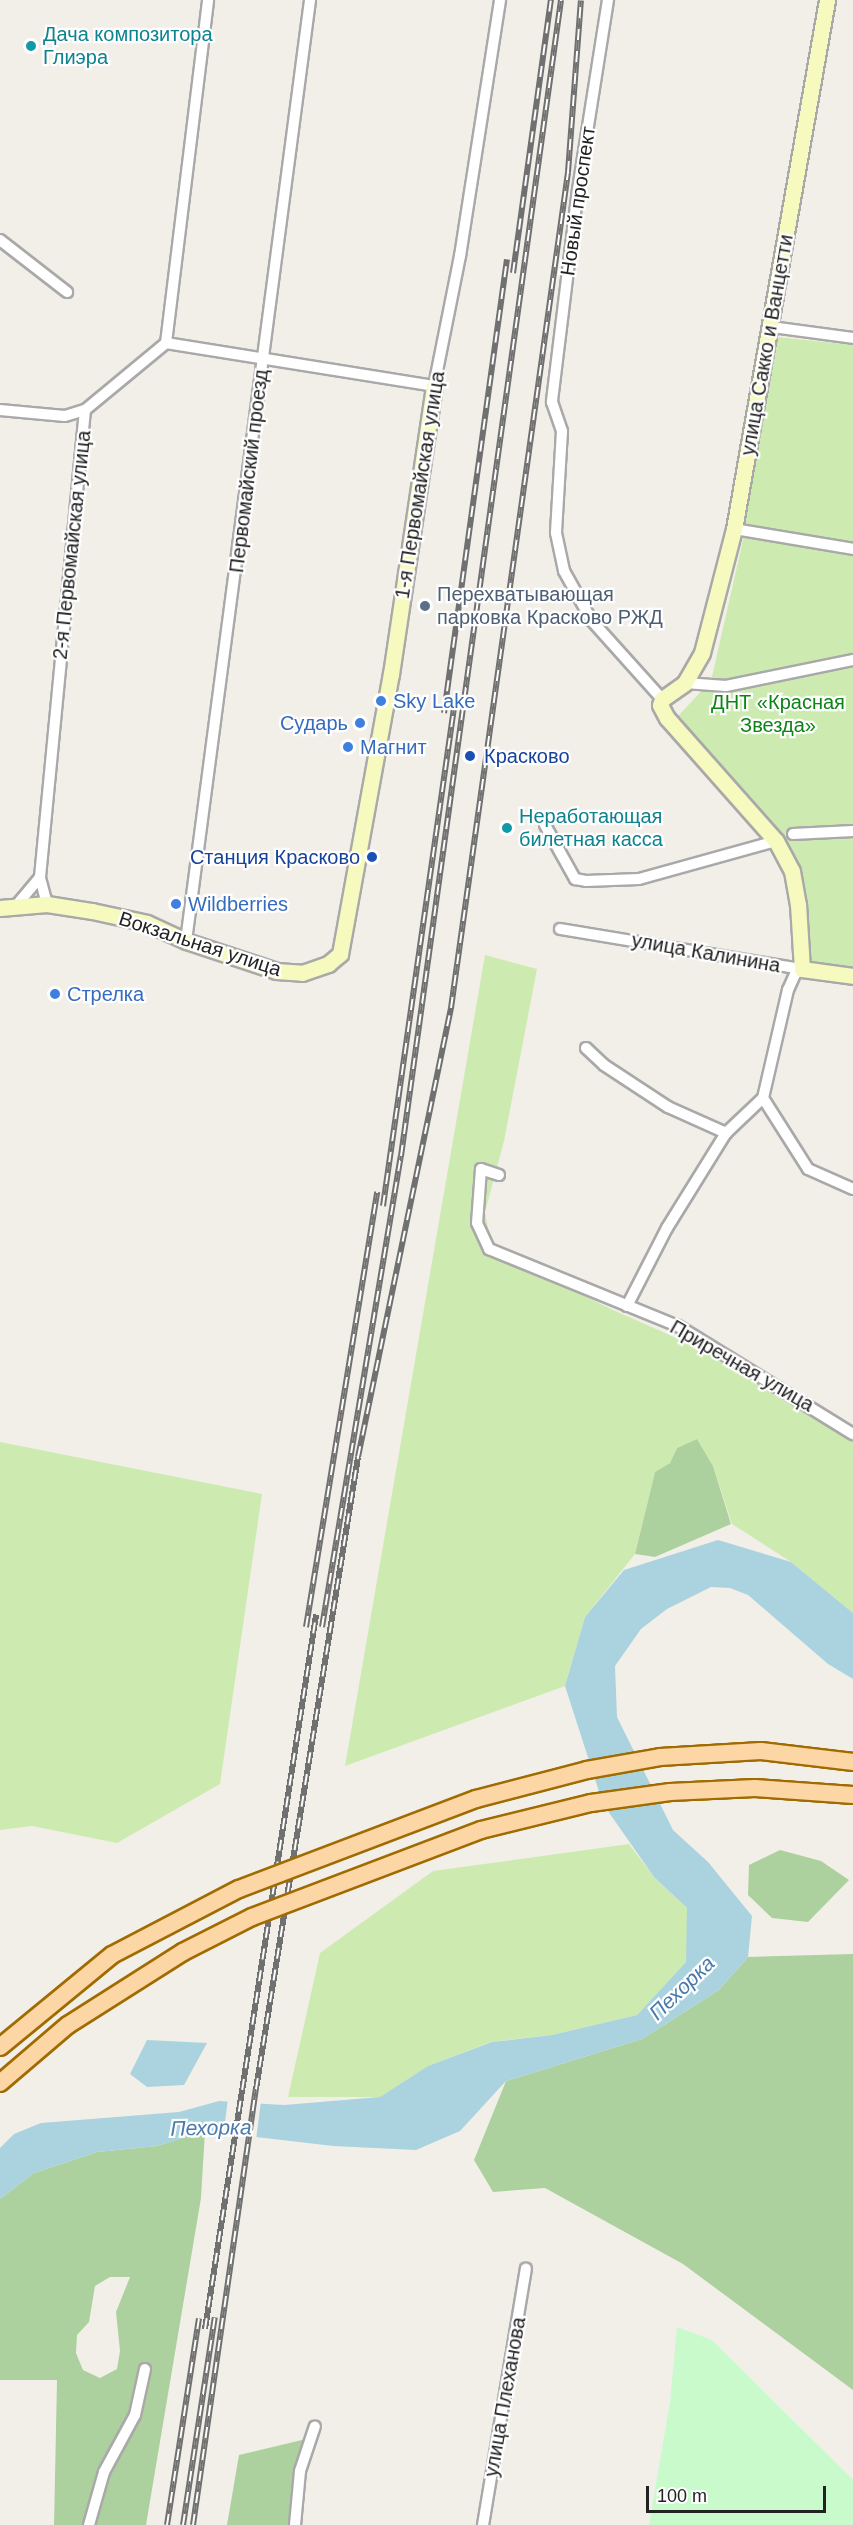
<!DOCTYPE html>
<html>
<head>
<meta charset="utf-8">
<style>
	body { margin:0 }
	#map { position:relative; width:853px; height:2525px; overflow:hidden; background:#f2efe9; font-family:Helvetica,sans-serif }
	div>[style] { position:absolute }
	.grass>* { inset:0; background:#cdebb0 }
	.forest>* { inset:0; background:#add19e }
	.park>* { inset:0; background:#c8facc }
	.water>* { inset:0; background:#aad3df }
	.pier>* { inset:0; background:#f2efe9 }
	.roads { filter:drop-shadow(2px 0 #a9a9a9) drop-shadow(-2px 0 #a9a9a9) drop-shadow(0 2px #a9a9a9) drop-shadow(0 -2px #a9a9a9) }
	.street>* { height:10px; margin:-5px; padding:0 5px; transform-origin:5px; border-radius:5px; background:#fff }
	.secondary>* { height:15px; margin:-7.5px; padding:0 7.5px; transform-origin:7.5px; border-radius:7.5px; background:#f7fabf }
	.rail>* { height:6px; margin-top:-3px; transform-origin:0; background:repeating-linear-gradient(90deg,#fff 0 11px,#707070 0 22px); box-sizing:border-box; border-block:2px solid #707070 }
	.bridges { filter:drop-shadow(2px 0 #a06b00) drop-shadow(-2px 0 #a06b00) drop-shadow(0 2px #a06b00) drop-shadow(0 -2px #a06b00) }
	.primary-bridge>* { height:16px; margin:-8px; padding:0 8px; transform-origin:8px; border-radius:8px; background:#fcd6a4 }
	.dots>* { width:16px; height:16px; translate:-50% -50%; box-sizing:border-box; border:3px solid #fff; border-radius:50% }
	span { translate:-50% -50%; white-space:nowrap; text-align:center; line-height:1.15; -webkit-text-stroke:4.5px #fff; paint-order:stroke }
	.culture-label { font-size:20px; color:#0d838f }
	.left { translate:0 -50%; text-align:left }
	.street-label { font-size:20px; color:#222 }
	.service-label { font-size:20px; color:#4e5e75 }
	.shop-label { font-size:20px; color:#366cbe }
	.right { translate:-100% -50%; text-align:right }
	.park-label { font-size:20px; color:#0c8416 }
	.transit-label { font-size:20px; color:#164399 }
	.water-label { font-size:21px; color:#4a7aab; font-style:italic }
	.scale { position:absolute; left:646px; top:2486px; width:180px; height:27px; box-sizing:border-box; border:3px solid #222; border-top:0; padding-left:8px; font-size:18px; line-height:21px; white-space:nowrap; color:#222; -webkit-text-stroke:4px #fff; paint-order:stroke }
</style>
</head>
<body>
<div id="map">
	<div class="grass">
		<div style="clip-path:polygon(777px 337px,853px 345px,853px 968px,809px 962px,810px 935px,798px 869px,775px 833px,678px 716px,711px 681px,743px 540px,761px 415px)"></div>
		<div style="clip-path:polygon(485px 955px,537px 969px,504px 1141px,485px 1212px,492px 1250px,613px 1310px,756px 1373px,853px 1433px,853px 1613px,791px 1562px,732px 1524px,713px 1466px,697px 1439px,677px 1448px,670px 1463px,655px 1472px,635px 1554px,585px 1617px,565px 1686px,345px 1766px)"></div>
		<div style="clip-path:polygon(0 1442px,262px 1494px,220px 1784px,117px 1843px,32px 1826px,0 1830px)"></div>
		<div style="clip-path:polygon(629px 1844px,654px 1877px,694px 1915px,686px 1962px,637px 2015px,552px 2035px,491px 2042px,428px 2066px,380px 2097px,288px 2097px,320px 1953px,433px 1871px)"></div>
	</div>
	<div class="forest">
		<div style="clip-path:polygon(697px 1439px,713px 1466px,731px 1524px,655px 1557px,635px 1554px,655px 1472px,670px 1463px,677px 1448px)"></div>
		<div style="clip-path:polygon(780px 1850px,821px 1861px,849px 1880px,808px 1922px,772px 1918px,748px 1895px,749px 1865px)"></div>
		<div style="clip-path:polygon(853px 1954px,853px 2390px,683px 2264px,545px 2188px,493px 2192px,474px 2160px,506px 2081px,642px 2039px,719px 1990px,748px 1957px)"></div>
		<div style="clip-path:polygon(evenodd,205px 2131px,201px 2198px,146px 2525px,54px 2525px,57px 2380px,0 2380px,0 2199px,34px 2173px,97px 2152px,157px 2146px,205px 2131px,110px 2277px,130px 2277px,116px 2312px,120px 2351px,117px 2369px,100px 2378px,83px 2370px,76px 2353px,77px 2335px,89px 2322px,95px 2286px,110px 2277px)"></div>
		<div style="clip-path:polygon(306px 2439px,296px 2525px,227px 2525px,239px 2455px)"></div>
	</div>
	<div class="park">
		<div style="clip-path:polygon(677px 2327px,712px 2340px,853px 2480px,853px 2525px,649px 2525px,670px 2402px)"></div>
	</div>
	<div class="water">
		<div style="clip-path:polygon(718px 1540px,791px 1562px,853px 1613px,853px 1679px,828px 1664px,748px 1595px,730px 1588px,711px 1587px,667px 1609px,641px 1629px,615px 1666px,617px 1717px,673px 1830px,708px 1862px,752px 1916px,748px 1957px,719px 1990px,642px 2039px,506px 2081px,460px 2131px,416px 2150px,333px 2146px,205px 2131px,157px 2146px,97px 2152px,34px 2173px,0 2199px,0 2148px,14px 2134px,41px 2123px,179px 2112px,219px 2101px,284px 2105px,380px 2097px,428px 2066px,492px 2042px,552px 2035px,637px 2015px,686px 1962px,687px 1908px,654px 1877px,603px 1804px,565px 1686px,585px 1617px,624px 1570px)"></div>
		<div style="clip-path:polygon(147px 2040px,207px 2043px,184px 2085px,147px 2087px,130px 2074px)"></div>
	</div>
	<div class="pier">
		<div style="clip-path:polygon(228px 2099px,261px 2101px,256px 2140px,223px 2137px)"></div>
	</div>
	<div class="roads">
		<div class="street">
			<div style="left:608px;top:0;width:191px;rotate:99deg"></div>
			<div style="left:578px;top:189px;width:215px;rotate:97deg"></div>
			<div style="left:552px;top:402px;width:31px;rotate:71deg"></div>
			<div style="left:562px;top:431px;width:102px;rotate:93.4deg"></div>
			<div style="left:556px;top:533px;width:39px;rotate:78deg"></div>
			<div style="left:564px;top:571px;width:57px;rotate:60.8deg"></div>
			<div style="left:592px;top:621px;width:105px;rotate:48.1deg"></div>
			<div style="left:0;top:240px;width:85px;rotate:37.8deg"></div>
			<div style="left:772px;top:327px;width:82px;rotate:7.7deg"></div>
			<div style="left:166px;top:343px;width:271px;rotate:9.1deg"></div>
			<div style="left:434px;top:386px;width:133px;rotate:-78.7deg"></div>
			<div style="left:460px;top:256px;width:259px;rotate:-81.1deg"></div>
			<div style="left:0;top:410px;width:65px;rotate:5.3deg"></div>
			<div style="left:65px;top:416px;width:21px;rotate:-17deg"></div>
			<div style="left:85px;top:410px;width:105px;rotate:-39.6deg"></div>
			<div style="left:166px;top:343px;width:346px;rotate:-83deg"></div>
			<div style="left:734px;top:529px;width:121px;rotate:9.5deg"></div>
			<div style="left:685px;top:683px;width:41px;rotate:4.2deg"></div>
			<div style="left:726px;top:686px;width:130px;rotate:-11.6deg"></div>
			<div style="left:545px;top:825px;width:62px;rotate:60.9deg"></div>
			<div style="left:575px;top:879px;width:11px;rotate:10deg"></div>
			<div style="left:586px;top:881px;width:53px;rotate:-2.2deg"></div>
			<div style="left:639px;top:879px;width:142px;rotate:-15.5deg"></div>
			<div style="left:793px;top:834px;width:60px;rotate:-2.9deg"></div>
			<div style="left:47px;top:904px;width:28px;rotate:-105deg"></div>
			<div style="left:40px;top:877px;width:469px;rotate:-84.5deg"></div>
			<div style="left:15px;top:907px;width:39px;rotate:-50deg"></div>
			<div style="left:560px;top:929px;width:245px;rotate:9.4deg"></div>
			<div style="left:186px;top:941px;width:949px;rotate:-82.49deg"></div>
			<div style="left:586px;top:1048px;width:25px;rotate:43deg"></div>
			<div style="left:604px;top:1065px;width:77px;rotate:33.3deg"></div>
			<div style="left:668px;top:1107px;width:64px;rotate:24.1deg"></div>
			<div style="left:763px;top:1098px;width:84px;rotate:57.6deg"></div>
			<div style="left:808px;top:1169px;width:49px;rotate:24deg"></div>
			<div style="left:499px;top:1175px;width:19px;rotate:-162deg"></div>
			<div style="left:481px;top:1169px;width:54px;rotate:94.2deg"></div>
			<div style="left:477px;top:1223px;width:29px;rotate:65deg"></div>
			<div style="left:489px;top:1249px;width:204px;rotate:22.2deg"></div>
			<div style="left:678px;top:1326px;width:206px;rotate:31.7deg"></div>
			<div style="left:627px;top:1306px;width:88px;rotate:-62.9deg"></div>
			<div style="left:667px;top:1228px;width:112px;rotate:-58.2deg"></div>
			<div style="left:726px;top:1133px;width:51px;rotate:-43.4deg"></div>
			<div style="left:763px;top:1098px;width:111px;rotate:-77deg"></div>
			<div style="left:788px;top:990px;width:17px;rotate:-66deg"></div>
			<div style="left:795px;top:974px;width:9px;rotate:-36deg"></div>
			<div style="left:89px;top:2525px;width:55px;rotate:-74.2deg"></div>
			<div style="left:104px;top:2472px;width:65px;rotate:-61.5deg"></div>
			<div style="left:135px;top:2415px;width:47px;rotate:-77.7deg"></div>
			<div style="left:295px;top:2525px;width:54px;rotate:-84.7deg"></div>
			<div style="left:300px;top:2471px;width:47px;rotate:-71.6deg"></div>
			<div style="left:483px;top:2525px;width:260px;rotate:-80.5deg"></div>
		</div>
		<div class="secondary">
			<div style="left:827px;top:0;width:537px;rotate:99.97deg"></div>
			<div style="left:734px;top:529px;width:128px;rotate:104.5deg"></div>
			<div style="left:702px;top:653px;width:34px;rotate:120deg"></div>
			<div style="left:685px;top:683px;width:28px;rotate:145deg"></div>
			<div style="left:662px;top:699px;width:6px;rotate:108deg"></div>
			<div style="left:660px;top:705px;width:15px;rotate:62deg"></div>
			<div style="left:667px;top:718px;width:164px;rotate:48.5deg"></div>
			<div style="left:776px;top:841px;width:34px;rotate:62deg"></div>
			<div style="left:792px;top:871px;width:34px;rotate:80deg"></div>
			<div style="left:798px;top:904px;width:65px;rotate:86.5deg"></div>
			<div style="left:802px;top:969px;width:51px;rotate:7.8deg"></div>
			<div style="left:0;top:908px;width:47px;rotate:-4.9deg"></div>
			<div style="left:47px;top:904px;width:46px;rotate:8.8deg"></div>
			<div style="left:92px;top:911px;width:56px;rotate:12.3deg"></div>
			<div style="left:147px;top:923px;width:43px;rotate:24.8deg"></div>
			<div style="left:186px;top:941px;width:95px;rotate:18.4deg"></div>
			<div style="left:276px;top:971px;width:26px;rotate:4deg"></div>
			<div style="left:302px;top:973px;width:28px;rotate:-19deg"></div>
			<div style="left:328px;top:964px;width:16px;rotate:-40deg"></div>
			<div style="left:340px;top:954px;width:285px;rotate:-79.7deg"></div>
			<div style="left:391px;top:674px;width:291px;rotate:-81.5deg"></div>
		</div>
	</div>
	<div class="rail">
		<div style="left:513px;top:273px;width:276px;rotate:-82.1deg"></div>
		<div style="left:444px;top:713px;width:458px;rotate:-82.1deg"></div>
		<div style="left:383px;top:1206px;width:510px;rotate:-81.89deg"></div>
		<div style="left:306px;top:1627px;width:441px;rotate:-80.7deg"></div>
		<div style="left:322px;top:1627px;width:478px;rotate:-80.5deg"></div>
		<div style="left:401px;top:1156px;width:1167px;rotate:-82.12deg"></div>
		<div style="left:205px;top:2329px;width:723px;rotate:-81.16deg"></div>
		<div style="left:167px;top:2525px;width:209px;rotate:-81.2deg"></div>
		<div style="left:183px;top:2525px;width:210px;rotate:-81.3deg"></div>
		<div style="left:193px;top:2525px;width:441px;rotate:-81.8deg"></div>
		<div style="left:256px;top:2089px;width:640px;rotate:-80.83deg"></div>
		<div style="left:358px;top:1457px;width:459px;rotate:-78.3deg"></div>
		<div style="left:451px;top:1008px;width:844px;rotate:-82.03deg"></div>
		<div style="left:568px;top:172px;width:172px;rotate:-85.7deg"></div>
	</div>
	<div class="bridges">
		<div class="primary-bridge">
			<div style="left:0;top:2047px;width:145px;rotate:-39.4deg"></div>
			<div style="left:112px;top:1955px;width:143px;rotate:-27.5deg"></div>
			<div style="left:239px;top:1889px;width:254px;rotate:-20.8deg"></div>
			<div style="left:476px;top:1799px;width:115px;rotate:-14.6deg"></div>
			<div style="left:587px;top:1770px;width:74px;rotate:-10.1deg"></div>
			<div style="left:660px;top:1757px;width:101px;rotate:-3.4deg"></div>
			<div style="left:761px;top:1751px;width:93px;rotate:6.8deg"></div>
			<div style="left:0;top:2083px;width:89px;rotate:-40.5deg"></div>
			<div style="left:68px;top:2025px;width:136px;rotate:-32.4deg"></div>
			<div style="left:183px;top:1952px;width:77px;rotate:-26.9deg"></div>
			<div style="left:252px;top:1917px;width:245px;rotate:-20.8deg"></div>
			<div style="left:481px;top:1830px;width:113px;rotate:-13.8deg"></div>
			<div style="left:591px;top:1803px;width:80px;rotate:-7.9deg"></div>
			<div style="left:670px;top:1792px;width:85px;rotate:-2.7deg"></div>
			<div style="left:755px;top:1788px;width:98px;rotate:4.1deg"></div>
		</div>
	</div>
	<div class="dots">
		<div style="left:31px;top:46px;background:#0f9aa8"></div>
		<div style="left:425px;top:606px;background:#5c6f8a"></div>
		<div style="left:381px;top:701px;background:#3f7fe0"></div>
		<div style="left:360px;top:723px;background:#3f7fe0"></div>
		<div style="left:348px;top:747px;background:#3f7fe0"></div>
		<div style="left:470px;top:756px;background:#1a4fb4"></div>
		<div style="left:507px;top:828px;background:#0f9aa8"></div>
		<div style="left:372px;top:857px;background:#1a4fb4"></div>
		<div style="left:176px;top:904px;background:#3f7fe0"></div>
		<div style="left:55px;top:994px;background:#3f7fe0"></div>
	</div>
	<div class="culture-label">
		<span class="left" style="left:43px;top:46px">Дача композитора<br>Глиэра</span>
		<span class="left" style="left:519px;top:828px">Неработающая<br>билетная касса</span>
	</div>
	<div class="street-label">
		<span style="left:578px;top:201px;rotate:-82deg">Новый проспект</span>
		<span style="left:767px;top:345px;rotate:-80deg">улица Сакко и Ванцетти</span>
		<span style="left:249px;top:471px;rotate:-83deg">Первомайский проезд</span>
		<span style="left:420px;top:485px;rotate:-81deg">1-я Первомайская улица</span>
		<span style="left:72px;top:545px;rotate:-84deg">2-я Первомайская улица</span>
		<span style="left:200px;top:944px;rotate:18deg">Вокзальная улица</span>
		<span style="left:706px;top:953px;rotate:10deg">улица Калинина</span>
		<span style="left:742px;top:1366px;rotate:30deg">Приречная улица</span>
		<span style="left:505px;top:2397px;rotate:-80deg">улица Плеханова</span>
	</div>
	<div class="service-label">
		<span class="left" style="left:437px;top:606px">Перехватывающая<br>парковка Красково РЖД</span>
	</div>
	<div class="shop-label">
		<span class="left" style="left:393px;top:701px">Sky Lake</span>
		<span class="right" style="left:348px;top:723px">Сударь</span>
		<span class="left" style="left:360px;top:747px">Магнит</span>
		<span class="left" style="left:188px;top:904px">Wildberries</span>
		<span class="left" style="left:67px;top:994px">Стрелка</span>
	</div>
	<div class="park-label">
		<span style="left:778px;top:714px">ДНТ «Красная<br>Звезда»</span>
	</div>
	<div class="transit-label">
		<span class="left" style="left:484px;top:756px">Красково</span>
		<span class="right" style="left:360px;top:857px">Станция Красково</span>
	</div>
	<div class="water-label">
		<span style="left:682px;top:1988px;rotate:-44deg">Пехорка</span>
		<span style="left:211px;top:2128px;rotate:-1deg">Пехорка</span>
	</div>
	<div class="scale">100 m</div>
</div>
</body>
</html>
